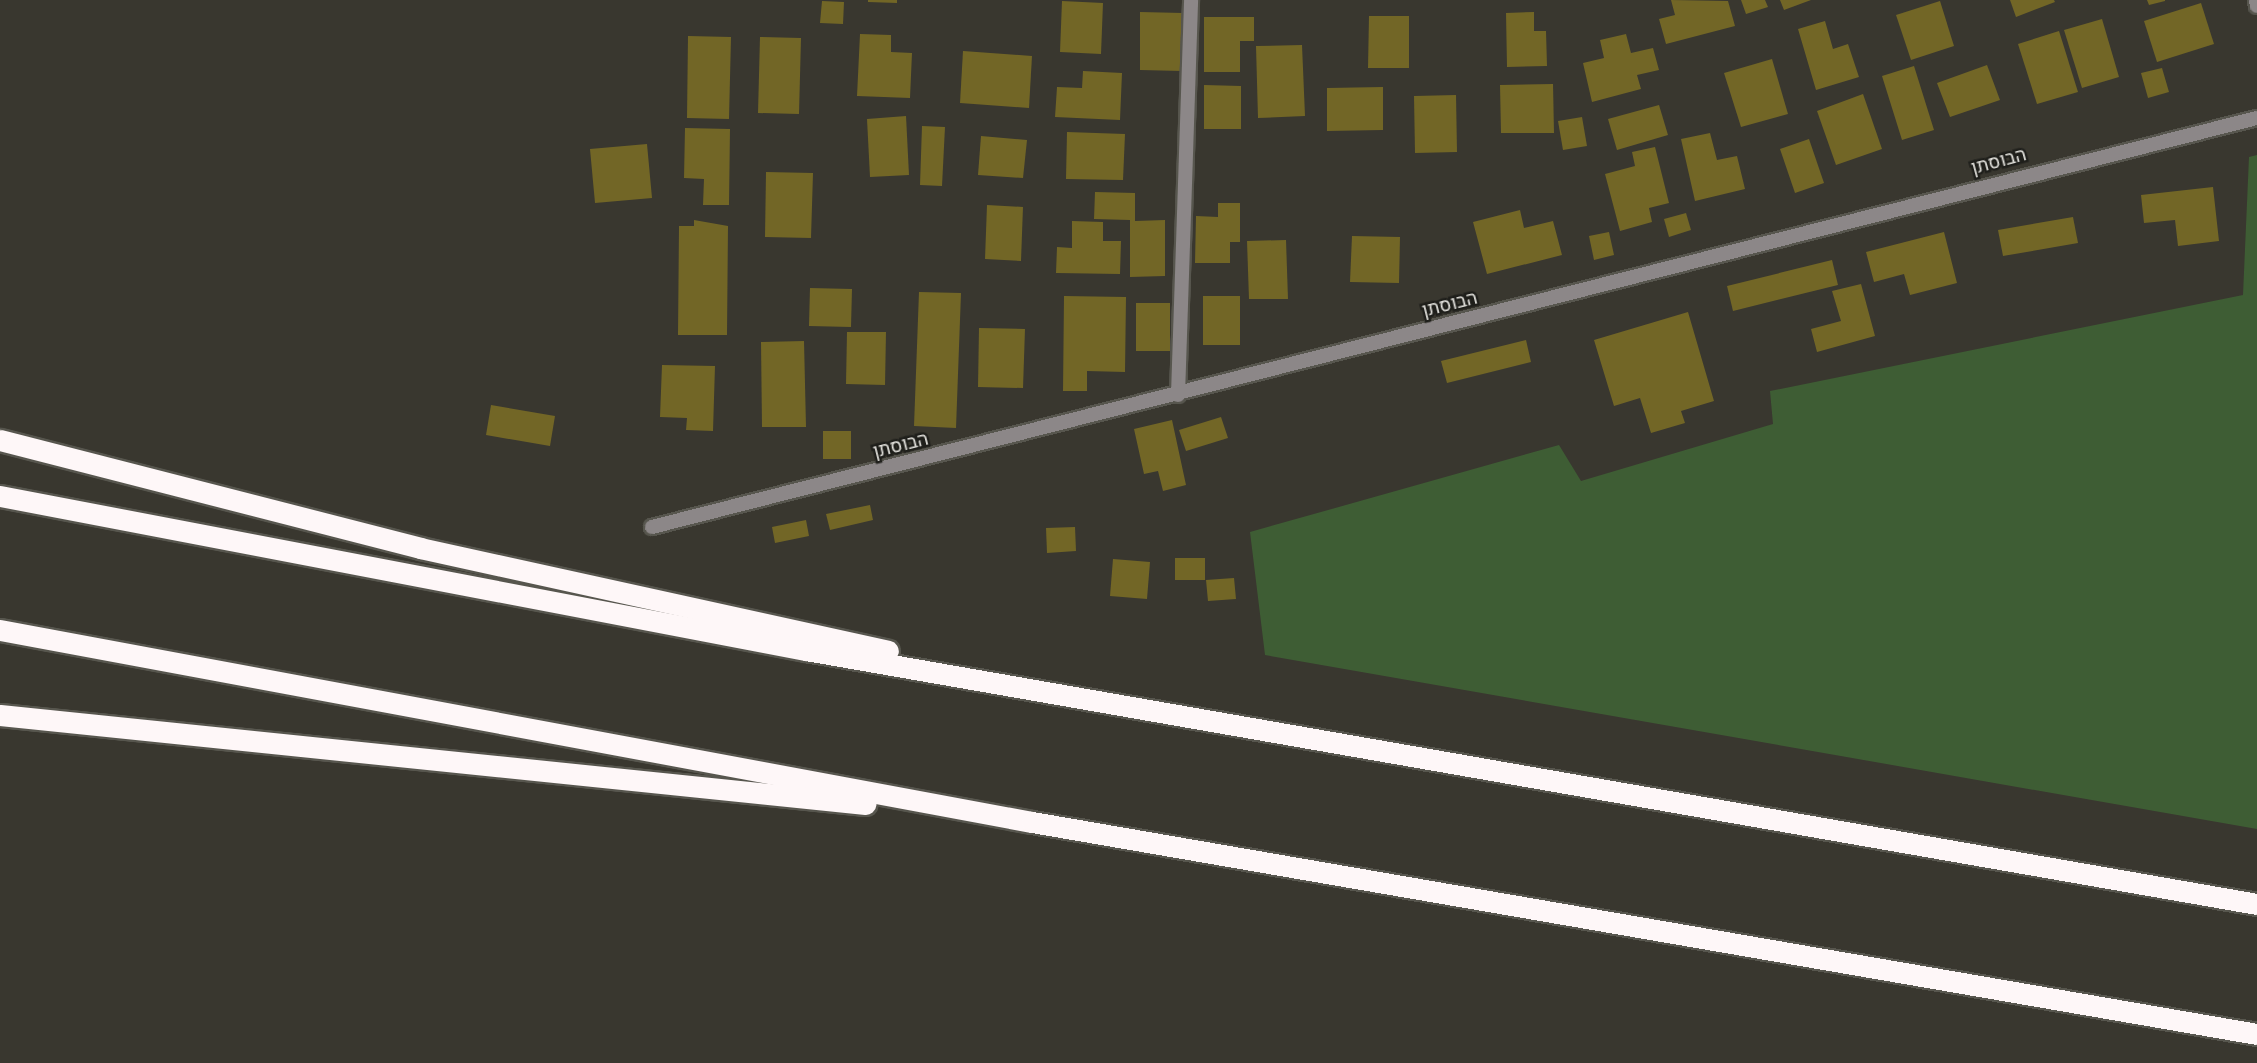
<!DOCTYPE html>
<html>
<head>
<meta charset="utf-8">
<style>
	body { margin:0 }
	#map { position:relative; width:2257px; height:1063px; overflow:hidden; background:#39372f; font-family:"Nunito Sans",Heebo,sans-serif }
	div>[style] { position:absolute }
	.green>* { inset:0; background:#3e5d34 }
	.building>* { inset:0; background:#726626 }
	.roads { filter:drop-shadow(2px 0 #57564e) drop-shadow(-2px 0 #57564e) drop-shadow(0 2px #57564e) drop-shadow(0 -2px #57564e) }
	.service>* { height:14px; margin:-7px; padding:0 7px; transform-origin:7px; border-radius:7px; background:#8c8788 }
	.minor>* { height:14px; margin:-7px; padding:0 7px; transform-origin:7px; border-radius:7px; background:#8c8788 }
	.motorway>* { height:21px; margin:-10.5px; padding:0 10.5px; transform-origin:10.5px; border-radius:10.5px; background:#fef7f8 }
	span { translate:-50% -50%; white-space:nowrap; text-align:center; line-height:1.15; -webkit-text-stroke:5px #1f1f1b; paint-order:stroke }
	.street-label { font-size:19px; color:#e2e1dc }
</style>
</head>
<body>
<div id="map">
	<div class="green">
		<div style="clip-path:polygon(2257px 155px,2257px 829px,1265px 655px,1250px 532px,1559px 445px,1581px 481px,1773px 424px,1770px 391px,2243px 295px,2249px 157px)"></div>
	</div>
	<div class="building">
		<div style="clip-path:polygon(868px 0,897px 0,897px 3px,868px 2px)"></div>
		<div style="clip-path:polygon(1671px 0,1728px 1px,1735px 26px,1666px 44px,1659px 19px,1675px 15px)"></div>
		<div style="clip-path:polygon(1741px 0,1765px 0,1768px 7px,1746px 14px)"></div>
		<div style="clip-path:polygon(1780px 0,1811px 0,1784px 10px)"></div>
		<div style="clip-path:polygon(2010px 0,2054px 0,2055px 2px,2016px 17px)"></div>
		<div style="clip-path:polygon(2147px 0,2165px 0,2165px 1px,2149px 5px)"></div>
		<div style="clip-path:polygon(822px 1px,844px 2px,843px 24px,820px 23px)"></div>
		<div style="clip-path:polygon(1062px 1px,1103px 3px,1101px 54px,1060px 52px)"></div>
		<div style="clip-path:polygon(1940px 1px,1954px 46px,1911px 60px,1896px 15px)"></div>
		<div style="clip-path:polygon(2201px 3px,2214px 44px,2157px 62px,2144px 21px)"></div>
		<div style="clip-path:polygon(1140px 12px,1183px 13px,1182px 71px,1140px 70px)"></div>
		<div style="clip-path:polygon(1534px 12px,1534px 31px,1546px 31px,1547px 66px,1507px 67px,1506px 13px)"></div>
		<div style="clip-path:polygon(1369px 16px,1409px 16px,1409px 68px,1368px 68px)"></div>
		<div style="clip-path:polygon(1204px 17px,1254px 17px,1254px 41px,1240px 41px,1240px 72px,1204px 72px)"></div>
		<div style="clip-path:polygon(2102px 19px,2119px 77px,2082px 88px,2064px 30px)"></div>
		<div style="clip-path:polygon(1825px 21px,1833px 49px,1848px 44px,1859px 77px,1816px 90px,1798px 29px)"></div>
		<div style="clip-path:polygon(2059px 31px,2078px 92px,2037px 104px,2018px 44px)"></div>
		<div style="clip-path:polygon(860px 34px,891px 35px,891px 52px,912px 53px,910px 98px,857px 96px)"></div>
		<div style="clip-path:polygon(1626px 34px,1631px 53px,1653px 48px,1659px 70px,1637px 75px,1641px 89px,1592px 102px,1583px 63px,1604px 58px,1600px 40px)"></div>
		<div style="clip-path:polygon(688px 36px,731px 37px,729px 119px,687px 118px)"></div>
		<div style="clip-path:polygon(760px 37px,801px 38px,799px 114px,758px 113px)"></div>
		<div style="clip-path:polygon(1302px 45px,1305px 116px,1258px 118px,1256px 46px)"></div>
		<div style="clip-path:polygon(963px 51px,1032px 56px,1029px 108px,960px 103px)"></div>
		<div style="clip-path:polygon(1772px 59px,1788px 114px,1741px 127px,1724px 73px)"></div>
		<div style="clip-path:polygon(1987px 65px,2000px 100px,1950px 117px,1937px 83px)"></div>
		<div style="clip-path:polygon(1914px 66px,1934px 130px,1902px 140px,1882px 76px)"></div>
		<div style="clip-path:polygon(2162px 68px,2169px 92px,2148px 98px,2141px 73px)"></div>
		<div style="clip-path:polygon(1083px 71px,1122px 73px,1120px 120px,1055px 117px,1057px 87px,1082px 88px)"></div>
		<div style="clip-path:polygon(1553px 84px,1554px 133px,1501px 133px,1500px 85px)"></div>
		<div style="clip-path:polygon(1204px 85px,1241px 86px,1241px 129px,1204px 129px)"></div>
		<div style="clip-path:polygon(1383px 87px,1383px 130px,1327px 131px,1327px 88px)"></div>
		<div style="clip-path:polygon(1863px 94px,1882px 149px,1836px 165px,1817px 111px)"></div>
		<div style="clip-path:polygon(1456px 95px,1457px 152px,1415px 153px,1414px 96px)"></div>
		<div style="clip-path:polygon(1659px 105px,1668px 135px,1617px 150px,1608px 119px)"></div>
		<div style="clip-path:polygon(906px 116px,909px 175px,870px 177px,867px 119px)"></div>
		<div style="clip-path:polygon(1582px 117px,1587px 146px,1563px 150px,1558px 121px)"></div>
		<div style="clip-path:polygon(922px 126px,945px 127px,942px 186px,920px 185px)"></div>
		<div style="clip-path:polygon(685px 128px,730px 129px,729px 205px,703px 205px,704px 179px,684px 178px)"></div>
		<div style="clip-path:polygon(1067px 132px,1125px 134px,1123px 180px,1066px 179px)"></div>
		<div style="clip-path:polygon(1710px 133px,1717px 160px,1737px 156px,1745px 189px,1695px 201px,1681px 139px)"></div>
		<div style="clip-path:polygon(981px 136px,1027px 140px,1023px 178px,978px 175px)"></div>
		<div style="clip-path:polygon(1809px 139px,1824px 183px,1795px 193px,1780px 149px)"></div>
		<div style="clip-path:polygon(647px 144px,652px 198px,595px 203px,590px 149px)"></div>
		<div style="clip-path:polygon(1655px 147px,1669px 203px,1649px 208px,1652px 222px,1620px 231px,1605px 174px,1635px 166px,1632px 152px)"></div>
		<div style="clip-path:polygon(766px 172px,813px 173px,811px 238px,765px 237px)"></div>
		<div style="clip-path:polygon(2213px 187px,2219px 241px,2178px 246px,2175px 220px,2144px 223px,2141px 195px)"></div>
		<div style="clip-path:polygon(1095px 192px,1135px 193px,1135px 221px,1165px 220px,1165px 276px,1130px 277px,1130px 220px,1094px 219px)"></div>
		<div style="clip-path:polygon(1218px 203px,1240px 203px,1240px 242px,1230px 242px,1230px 263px,1195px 263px,1196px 216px,1218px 217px)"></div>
		<div style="clip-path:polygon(987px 205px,1023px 207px,1021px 261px,985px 259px)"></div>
		<div style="clip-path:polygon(1520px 210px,1524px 228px,1553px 221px,1562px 255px,1487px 274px,1473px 222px)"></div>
		<div style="clip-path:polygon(1686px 213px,1691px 230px,1669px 237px,1664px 219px)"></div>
		<div style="clip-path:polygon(2073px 217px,2078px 243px,2003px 256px,1998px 230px)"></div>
		<div style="clip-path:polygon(694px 220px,728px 226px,727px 335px,678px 335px,679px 226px,694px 226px)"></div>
		<div style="clip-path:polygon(1072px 221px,1103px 222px,1103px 241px,1121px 241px,1120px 274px,1056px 273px,1057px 247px,1072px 248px)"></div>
		<div style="clip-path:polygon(1609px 232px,1614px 255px,1594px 260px,1589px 236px)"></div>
		<div style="clip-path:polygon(1944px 232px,1957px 283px,1910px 295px,1904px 274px,1874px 282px,1866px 252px)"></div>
		<div style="clip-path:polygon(1352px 236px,1400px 237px,1399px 283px,1350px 282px)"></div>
		<div style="clip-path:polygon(1286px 240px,1288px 299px,1249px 299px,1247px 241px)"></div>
		<div style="clip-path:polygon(1832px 260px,1838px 285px,1733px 311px,1727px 286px)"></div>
		<div style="clip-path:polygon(1861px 284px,1875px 336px,1817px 352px,1811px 329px,1841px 321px,1832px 291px)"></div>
		<div style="clip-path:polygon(810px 288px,852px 289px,851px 327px,809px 326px)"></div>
		<div style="clip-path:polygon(919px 292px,961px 293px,956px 428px,914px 426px)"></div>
		<div style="clip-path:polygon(1064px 296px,1126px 297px,1125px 372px,1087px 371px,1087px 391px,1063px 391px)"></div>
		<div style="clip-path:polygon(1203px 296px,1240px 296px,1240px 345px,1203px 345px)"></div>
		<div style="clip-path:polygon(1136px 303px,1170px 303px,1170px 351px,1136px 351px)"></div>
		<div style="clip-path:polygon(1688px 312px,1714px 401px,1681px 411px,1685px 423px,1651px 433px,1640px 398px,1614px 406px,1594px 340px)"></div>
		<div style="clip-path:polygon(979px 328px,1025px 329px,1023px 388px,978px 387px)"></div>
		<div style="clip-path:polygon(847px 332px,886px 332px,885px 385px,846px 384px)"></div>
		<div style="clip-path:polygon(1526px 340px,1531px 362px,1447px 383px,1441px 361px)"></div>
		<div style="clip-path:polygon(804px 341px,806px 427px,762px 427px,761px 342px)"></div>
		<div style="clip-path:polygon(662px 365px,715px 366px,713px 431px,686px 430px,687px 418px,660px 417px)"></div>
		<div style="clip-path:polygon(491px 405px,555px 416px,550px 446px,486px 435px)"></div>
		<div style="clip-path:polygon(1221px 417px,1228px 438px,1186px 451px,1179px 430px)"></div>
		<div style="clip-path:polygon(1172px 420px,1186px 485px,1163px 491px,1158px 471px,1144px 474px,1134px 429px)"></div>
		<div style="clip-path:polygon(823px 431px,851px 431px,851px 459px,823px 459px)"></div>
		<div style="clip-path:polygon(870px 505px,873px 520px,830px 530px,826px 514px)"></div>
		<div style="clip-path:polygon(806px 520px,809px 536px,775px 543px,772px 527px)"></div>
		<div style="clip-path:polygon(1075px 527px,1076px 551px,1047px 553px,1046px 528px)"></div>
		<div style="clip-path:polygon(1175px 558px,1205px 558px,1205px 580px,1175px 580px)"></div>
		<div style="clip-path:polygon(1113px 559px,1150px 562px,1147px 599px,1110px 596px)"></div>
		<div style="clip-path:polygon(1234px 578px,1236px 599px,1208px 601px,1206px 580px)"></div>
	</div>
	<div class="roads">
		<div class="service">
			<div style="left:1178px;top:395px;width:395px;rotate:-88.1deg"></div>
		</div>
		<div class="minor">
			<div style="left:2256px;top:0;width:6px;rotate:81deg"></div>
			<div style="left:652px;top:527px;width:1656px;rotate:-14.3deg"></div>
		</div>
		<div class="motorway">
			<div style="left:0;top:440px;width:434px;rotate:14.4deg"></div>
			<div style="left:420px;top:548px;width:479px;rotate:12.4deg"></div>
			<div style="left:0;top:496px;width:821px;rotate:10.82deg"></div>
			<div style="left:806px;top:650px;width:1473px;rotate:9.93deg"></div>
			<div style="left:0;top:630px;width:1050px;rotate:10.54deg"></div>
			<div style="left:1032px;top:822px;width:1243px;rotate:9.82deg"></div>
			<div style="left:0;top:715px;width:870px;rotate:5.87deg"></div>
		</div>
	</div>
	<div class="street-label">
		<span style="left:1999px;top:162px;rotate:-15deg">הבוסתן</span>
		<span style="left:1450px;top:305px;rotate:-14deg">הבוסתן</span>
		<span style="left:901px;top:446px;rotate:-14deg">הבוסתן</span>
	</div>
</div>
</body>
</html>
